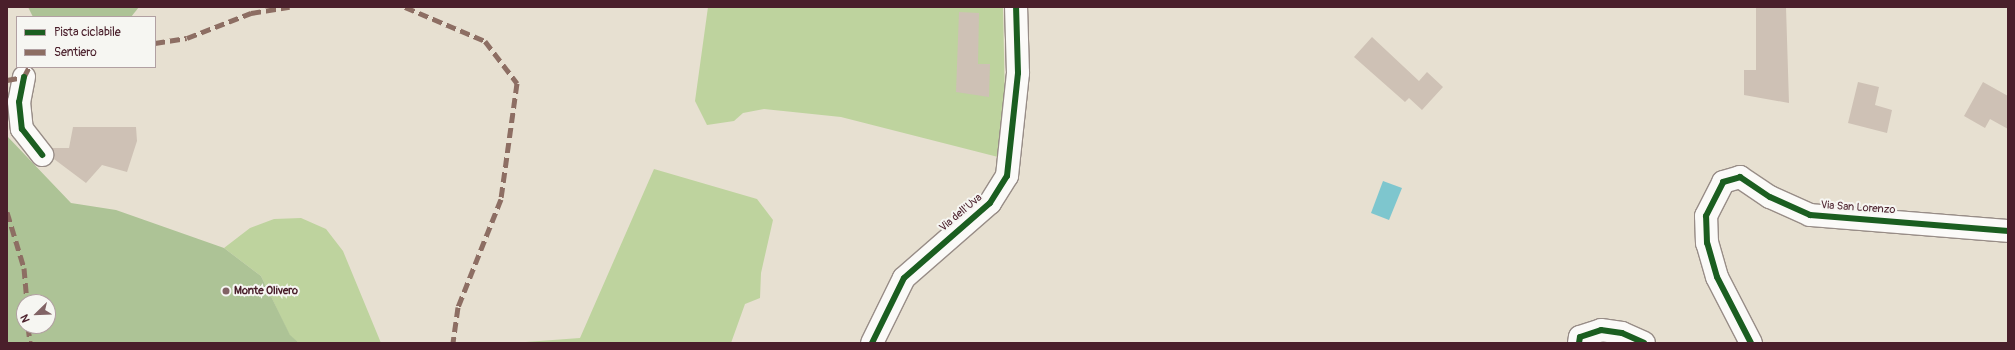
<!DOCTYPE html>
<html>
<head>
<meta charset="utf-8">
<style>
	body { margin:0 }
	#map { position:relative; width:2015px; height:350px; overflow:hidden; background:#e7e0d1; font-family:Pangolin,sans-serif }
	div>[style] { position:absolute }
	.green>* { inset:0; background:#bed39e }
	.forest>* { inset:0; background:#adc396 }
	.water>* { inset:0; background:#7ec6ce }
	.building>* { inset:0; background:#cec1b5 }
	.roads { filter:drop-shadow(1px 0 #988d87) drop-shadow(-1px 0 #988d87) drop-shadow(0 1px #988d87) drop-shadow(0 -1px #988d87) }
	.street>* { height:22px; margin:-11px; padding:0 11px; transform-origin:11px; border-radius:11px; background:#fbfaf8 }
	.quiet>* { height:5px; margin-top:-2.5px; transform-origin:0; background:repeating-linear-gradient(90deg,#8d6e63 0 10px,transparent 0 15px) }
	.cycleway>* { height:6px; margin:-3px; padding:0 3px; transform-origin:3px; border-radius:3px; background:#1b5e20 }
	.dots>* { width:11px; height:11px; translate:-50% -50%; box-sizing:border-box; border:2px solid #f6f6f2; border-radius:50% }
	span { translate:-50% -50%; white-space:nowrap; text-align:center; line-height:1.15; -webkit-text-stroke:4px #f6f6f2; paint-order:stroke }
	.street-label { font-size:11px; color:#4a1f2b }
	.poi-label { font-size:11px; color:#4a1f2b; font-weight:700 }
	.left { translate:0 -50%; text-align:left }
	.frame { position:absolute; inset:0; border:8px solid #4a1f2b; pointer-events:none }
	.legend { position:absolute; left:16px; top:16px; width:140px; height:52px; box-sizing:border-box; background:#f6f6f2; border:1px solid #b1a0a2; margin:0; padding:5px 7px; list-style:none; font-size:12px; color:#4a1f2b }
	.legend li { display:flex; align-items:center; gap:8px; height:20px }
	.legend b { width:20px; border:1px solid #b1a0a2 }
	.north { position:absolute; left:16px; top:294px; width:40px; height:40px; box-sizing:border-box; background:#f6f6f2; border:1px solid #b1a0a2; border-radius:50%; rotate:247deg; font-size:11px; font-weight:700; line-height:16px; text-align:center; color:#4a1f2b }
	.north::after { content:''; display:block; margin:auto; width:14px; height:18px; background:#816365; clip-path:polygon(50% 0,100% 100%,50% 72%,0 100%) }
</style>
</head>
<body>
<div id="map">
	<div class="green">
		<div style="clip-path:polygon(708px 7px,1003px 7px,1005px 104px,1002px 158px,841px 117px,764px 109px,743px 113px,734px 121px,707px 125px,695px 101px)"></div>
		<div style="clip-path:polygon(654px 169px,757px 199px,773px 220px,761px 273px,760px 298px,745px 304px,731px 343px,512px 343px,580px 338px)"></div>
		<div style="clip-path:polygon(301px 218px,326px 229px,343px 251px,381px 343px,299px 343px,290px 336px,261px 276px,224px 248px,250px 228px,274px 219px)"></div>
	</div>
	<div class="forest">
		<div style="clip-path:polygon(28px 7px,139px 7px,131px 17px,33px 17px)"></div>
		<div style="clip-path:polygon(evenodd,7px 136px,71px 203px,116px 210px,224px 248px,261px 276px,290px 335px,299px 343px,7px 343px,7px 136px,24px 302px,48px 302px,48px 326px,24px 326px,24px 302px)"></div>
	</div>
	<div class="water">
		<div style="clip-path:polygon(1383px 181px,1402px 188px,1389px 220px,1371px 213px)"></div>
	</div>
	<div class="building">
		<div style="clip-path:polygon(1756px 7px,1786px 7px,1789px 103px,1744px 95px,1744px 70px,1756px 70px)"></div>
		<div style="clip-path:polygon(959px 12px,979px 13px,978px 64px,990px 64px,989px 97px,956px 92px)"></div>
		<div style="clip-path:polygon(1372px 37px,1419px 81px,1427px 72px,1443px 87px,1422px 110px,1409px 98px,1405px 102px,1354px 57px)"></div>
		<div style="clip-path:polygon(1858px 82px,1879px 87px,1875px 105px,1892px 110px,1887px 133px,1848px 123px)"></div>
		<div style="clip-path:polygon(1983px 82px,2008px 96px,2008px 129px,1990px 119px,1985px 128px,1964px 116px)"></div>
		<div style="clip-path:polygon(73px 127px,136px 127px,137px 141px,127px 172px,102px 165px,86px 183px,54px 159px,52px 148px,69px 148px)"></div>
	</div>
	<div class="roads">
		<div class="street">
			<div style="left:24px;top:77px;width:25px;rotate:101deg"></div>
			<div style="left:19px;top:102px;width:27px;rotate:84deg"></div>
			<div style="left:22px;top:129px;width:33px;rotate:52deg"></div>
			<div style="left:872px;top:343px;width:72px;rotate:-63.8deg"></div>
			<div style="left:904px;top:278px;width:114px;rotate:-41.1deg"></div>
			<div style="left:990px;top:203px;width:32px;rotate:-58deg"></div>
			<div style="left:1007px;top:176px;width:104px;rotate:-83.9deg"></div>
			<div style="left:1018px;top:73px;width:66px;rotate:-91.7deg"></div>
			<div style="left:1579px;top:343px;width:6px;rotate:-81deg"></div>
			<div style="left:1580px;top:337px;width:22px;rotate:-18deg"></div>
			<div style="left:1601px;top:330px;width:21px;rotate:8deg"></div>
			<div style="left:1622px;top:333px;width:24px;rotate:24deg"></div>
			<div style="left:1751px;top:343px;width:74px;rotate:-117.3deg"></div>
			<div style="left:1717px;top:277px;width:35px;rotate:-106deg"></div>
			<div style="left:1707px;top:243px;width:27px;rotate:-92deg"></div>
			<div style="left:1706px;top:216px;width:38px;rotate:-63deg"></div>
			<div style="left:1723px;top:182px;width:18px;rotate:-16deg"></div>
			<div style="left:1740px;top:177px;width:36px;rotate:34deg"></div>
			<div style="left:1770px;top:197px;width:44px;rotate:24.2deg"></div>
			<div style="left:1810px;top:215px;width:199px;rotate:4.6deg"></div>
		</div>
	</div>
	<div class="quiet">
		<div style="left:405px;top:7px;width:87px;rotate:23deg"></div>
		<div style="left:485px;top:41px;width:53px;rotate:52.7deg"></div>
		<div style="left:517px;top:83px;width:117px;rotate:97.9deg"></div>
		<div style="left:501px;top:199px;width:116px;rotate:111.7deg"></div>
		<div style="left:458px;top:307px;width:36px;rotate:98deg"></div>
		<div style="left:155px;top:43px;width:32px;rotate:-9deg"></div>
		<div style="left:187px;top:38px;width:69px;rotate:-21.3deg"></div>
		<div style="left:251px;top:13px;width:39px;rotate:-9deg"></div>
		<div style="left:7px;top:80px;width:17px;rotate:-10deg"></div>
		<div style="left:24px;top:77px;width:11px;rotate:-63deg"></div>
		<div style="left:7px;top:212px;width:59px;rotate:73.1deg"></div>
		<div style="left:24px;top:268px;width:34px;rotate:85deg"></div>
		<div style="left:28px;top:326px;width:17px;rotate:83deg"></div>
	</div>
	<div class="cycleway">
		<div style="left:24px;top:77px;width:25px;rotate:101deg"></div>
		<div style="left:19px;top:102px;width:27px;rotate:84deg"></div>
		<div style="left:22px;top:129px;width:33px;rotate:52deg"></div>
		<div style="left:872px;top:343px;width:72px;rotate:-63.8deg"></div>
		<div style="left:904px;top:278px;width:114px;rotate:-41.1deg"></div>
		<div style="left:990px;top:203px;width:32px;rotate:-58deg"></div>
		<div style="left:1007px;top:176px;width:104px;rotate:-83.9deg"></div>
		<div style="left:1018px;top:73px;width:66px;rotate:-91.7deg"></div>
		<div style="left:1579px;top:343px;width:6px;rotate:-81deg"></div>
		<div style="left:1580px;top:337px;width:22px;rotate:-18deg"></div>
		<div style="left:1601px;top:330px;width:21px;rotate:8deg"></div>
		<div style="left:1622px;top:333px;width:24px;rotate:24deg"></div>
		<div style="left:1751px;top:343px;width:74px;rotate:-117.3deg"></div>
		<div style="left:1717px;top:277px;width:35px;rotate:-106deg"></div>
		<div style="left:1707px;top:243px;width:27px;rotate:-92deg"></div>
		<div style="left:1706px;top:216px;width:38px;rotate:-63deg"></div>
		<div style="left:1723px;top:182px;width:18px;rotate:-16deg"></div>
		<div style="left:1740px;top:177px;width:36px;rotate:34deg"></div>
		<div style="left:1770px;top:197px;width:44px;rotate:24.2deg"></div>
		<div style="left:1810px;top:215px;width:199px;rotate:4.6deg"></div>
	</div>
	<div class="dots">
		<div style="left:226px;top:291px;background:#816365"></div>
	</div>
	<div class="street-label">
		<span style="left:1858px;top:208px;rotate:4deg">Via San Lorenzo</span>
		<span style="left:961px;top:213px;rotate:-40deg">Via dell'Uva</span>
	</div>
	<div class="poi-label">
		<span class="left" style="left:234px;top:291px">Monte Olivero</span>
	</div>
	<div class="frame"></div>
	<ul class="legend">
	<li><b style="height:5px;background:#1b5e20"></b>Pista ciclabile</li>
	<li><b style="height:5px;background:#8d6e63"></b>Sentiero</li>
	</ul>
	<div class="north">N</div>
</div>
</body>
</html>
